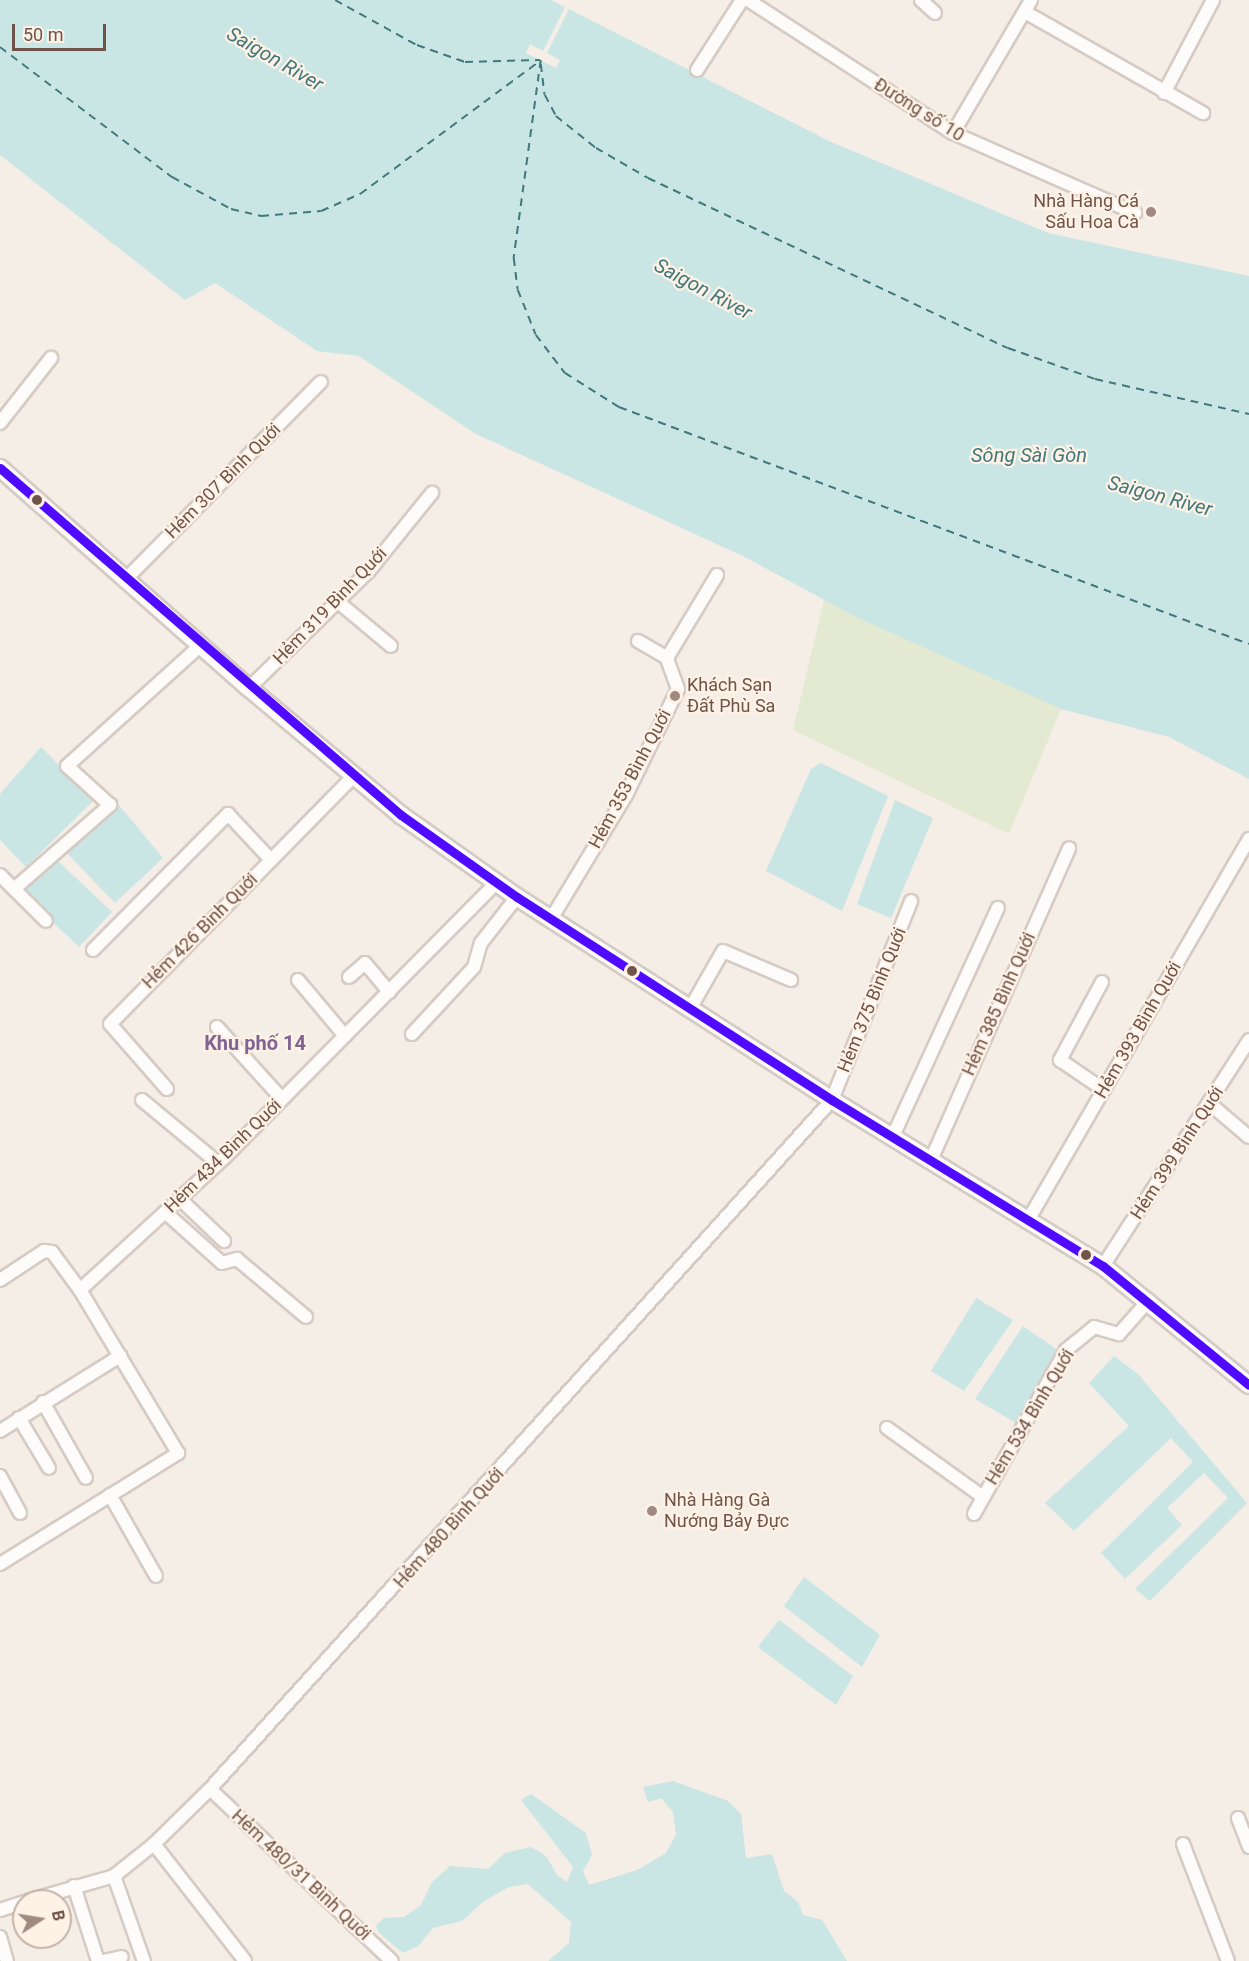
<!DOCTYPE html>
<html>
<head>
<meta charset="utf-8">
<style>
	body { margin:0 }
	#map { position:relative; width:1249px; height:1961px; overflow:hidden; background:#f5eee6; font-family:Roboto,sans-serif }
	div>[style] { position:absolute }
	.green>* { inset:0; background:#e3ead1 }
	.water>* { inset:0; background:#c9e5e4 }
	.pier>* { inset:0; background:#f5eee6 }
	.ferry>* { height:1.5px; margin-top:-0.75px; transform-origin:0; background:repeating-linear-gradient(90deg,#41787c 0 8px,transparent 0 14px) }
	.roads { filter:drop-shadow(2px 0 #d6cbc4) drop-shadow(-2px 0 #d6cbc4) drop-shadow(0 2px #d6cbc4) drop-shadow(0 -2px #d6cbc4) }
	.minor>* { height:12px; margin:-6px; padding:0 6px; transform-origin:6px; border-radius:6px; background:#fefcfb }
	.secondary>* { height:16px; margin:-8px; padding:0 8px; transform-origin:8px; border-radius:8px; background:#fefcfb }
	.bus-1>* { height:9px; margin:-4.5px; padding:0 4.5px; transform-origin:4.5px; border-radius:4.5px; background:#4f0aff }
	.dots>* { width:16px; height:16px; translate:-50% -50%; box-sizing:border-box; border:3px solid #fef2e6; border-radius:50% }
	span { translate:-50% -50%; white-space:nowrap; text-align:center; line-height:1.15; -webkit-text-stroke:4.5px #fef2e6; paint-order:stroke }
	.street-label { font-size:18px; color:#705349 }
	.poi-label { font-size:18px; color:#705349 }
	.right { translate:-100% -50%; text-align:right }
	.left { translate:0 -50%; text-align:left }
	.water-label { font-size:20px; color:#41787c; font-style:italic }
	.neighbourhood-label { font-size:20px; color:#7f6494; font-weight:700 }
	.north { position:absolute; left:12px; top:1889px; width:60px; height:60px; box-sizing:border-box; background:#fef2e6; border:2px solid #c5b2a7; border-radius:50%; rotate:78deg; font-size:16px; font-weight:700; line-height:24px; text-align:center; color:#705349 }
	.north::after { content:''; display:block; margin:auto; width:21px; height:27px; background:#9f8980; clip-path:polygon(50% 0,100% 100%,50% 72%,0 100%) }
	.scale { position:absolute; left:12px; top:24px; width:94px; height:27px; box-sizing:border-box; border:3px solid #705349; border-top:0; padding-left:8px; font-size:18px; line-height:21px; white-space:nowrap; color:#705349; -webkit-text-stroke:4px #fef2e6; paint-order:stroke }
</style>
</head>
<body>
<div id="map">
	<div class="green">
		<div style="clip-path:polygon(824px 600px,1061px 709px,1009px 834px,793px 730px)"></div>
	</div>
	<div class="water">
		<div style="clip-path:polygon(0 0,551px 0,829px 141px,1048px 233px,1249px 276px,1249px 779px,1169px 737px,1061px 709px,856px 617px,745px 557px,476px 434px,359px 356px,317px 351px,215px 283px,185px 300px,0 155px)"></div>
		<div style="clip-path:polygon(41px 747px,94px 800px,26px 867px,0 840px,0 794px)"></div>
		<div style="clip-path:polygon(821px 763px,888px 796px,842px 911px,766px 871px,811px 769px)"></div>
		<div style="clip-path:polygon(895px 800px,933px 818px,891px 918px,857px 904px)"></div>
		<div style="clip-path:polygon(118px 804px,163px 858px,115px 903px,65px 851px)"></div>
		<div style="clip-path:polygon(58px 861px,112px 912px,79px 947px,22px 893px)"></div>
		<div style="clip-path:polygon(976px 1298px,1013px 1320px,964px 1391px,931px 1371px)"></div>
		<div style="clip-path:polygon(1023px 1326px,1059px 1351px,1016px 1423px,975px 1399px)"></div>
		<div style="clip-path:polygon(1114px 1356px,1138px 1374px,1247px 1503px,1150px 1601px,1135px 1589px,1228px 1498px,1204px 1473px,1167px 1508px,1182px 1525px,1125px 1579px,1101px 1553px,1193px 1462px,1171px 1438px,1074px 1531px,1045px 1503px,1129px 1426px,1089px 1383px)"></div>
		<div style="clip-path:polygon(804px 1577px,880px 1635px,862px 1667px,784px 1606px)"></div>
		<div style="clip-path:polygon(779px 1620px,853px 1676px,836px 1705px,758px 1647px)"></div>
		<div style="clip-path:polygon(673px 1781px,728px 1801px,741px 1814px,746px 1858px,772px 1854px,784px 1891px,798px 1902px,803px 1915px,822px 1920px,847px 1961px,548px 1961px,569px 1943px,571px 1922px,528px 1884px,509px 1887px,484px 1901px,462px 1921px,433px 1928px,418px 1946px,403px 1953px,379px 1933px,376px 1926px,384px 1918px,404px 1917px,421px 1905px,432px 1882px,450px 1866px,488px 1869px,505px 1853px,531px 1847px,546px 1856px,558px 1876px,567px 1882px,573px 1867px,521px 1800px,531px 1794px,586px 1833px,592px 1855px,583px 1871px,589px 1885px,637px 1870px,666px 1853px,676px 1835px,673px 1812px,661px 1798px,648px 1802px,643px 1787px)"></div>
	</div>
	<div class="pier">
		<div style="clip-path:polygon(565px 7px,569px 9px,547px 53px,560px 60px,556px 68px,526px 53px,530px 44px,543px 51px)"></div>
	</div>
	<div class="ferry">
		<div style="left:335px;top:0;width:94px;rotate:28.8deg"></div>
		<div style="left:417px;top:45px;width:51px;rotate:19.5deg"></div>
		<div style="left:465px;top:62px;width:75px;rotate:-1.5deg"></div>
		<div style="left:0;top:47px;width:216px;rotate:37.1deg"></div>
		<div style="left:172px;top:177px;width:67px;rotate:28.5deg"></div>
		<div style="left:231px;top:209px;width:31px;rotate:13deg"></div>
		<div style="left:261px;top:216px;width:60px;rotate:-4.8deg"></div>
		<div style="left:321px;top:211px;width:43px;rotate:-23.6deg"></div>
		<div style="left:360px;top:194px;width:224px;rotate:-36.5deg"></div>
		<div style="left:541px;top:60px;width:200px;rotate:97.8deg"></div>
		<div style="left:514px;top:258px;width:32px;rotate:83deg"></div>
		<div style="left:518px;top:290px;width:48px;rotate:68.2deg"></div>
		<div style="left:536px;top:335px;width:48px;rotate:52.7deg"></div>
		<div style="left:565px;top:373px;width:64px;rotate:32.2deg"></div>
		<div style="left:619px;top:407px;width:673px;rotate:20.62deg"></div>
		<div style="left:541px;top:64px;width:31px;rotate:83deg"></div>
		<div style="left:545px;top:95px;width:24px;rotate:62deg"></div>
		<div style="left:556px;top:116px;width:51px;rotate:38.7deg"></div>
		<div style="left:596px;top:148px;width:60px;rotate:30deg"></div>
		<div style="left:648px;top:178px;width:398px;rotate:25.3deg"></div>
		<div style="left:1008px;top:348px;width:92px;rotate:19.6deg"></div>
		<div style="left:1095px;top:379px;width:158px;rotate:12.8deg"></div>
	</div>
	<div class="roads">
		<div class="minor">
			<div style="left:748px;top:0;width:244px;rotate:33deg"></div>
			<div style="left:953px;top:133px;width:199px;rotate:23.7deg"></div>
			<div style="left:921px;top:0;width:19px;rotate:43deg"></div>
			<div style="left:1025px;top:12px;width:205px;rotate:29.6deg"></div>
			<div style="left:697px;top:70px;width:83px;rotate:-57.3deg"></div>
			<div style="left:1164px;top:93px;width:105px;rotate:-62.2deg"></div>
			<div style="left:953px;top:133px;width:154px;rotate:-59.6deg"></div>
			<div style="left:0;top:423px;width:83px;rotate:-51.9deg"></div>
			<div style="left:126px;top:579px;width:277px;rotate:-45.3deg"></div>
			<div style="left:337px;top:601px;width:70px;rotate:39.8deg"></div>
			<div style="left:638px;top:641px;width:34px;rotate:30deg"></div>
			<div style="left:249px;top:688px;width:166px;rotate:-44.3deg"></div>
			<div style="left:368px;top:572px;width:102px;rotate:-51deg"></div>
			<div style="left:0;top:875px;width:20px;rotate:45deg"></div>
			<div style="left:14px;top:889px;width:128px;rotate:-41.2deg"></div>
			<div style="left:110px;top:805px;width:58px;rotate:-137.8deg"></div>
			<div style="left:67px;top:766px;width:182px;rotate:-42.1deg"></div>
			<div style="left:14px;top:889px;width:45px;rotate:45deg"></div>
			<div style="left:551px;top:919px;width:145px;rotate:-58.8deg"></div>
			<div style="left:626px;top:795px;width:118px;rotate:-63.9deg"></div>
			<div style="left:678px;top:689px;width:33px;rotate:-110deg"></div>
			<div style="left:667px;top:658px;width:97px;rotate:-58.9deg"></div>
			<div style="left:93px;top:950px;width:192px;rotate:-45.2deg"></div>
			<div style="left:228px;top:814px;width:63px;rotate:46.9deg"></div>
			<div style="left:349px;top:977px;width:21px;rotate:-41deg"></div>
			<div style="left:365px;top:963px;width:38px;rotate:50deg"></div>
			<div style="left:298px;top:980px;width:73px;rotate:50deg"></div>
			<div style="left:1102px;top:982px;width:89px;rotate:118.3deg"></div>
			<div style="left:1060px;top:1060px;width:53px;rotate:34.3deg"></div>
			<div style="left:691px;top:1007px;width:64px;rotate:-60.3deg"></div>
			<div style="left:723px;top:951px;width:74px;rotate:23.1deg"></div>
			<div style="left:217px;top:1027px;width:97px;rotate:47.9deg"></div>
			<div style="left:412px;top:1034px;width:91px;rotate:-47.2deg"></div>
			<div style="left:474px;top:967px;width:25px;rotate:-74deg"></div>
			<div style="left:481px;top:943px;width:58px;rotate:-52deg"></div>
			<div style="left:167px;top:1089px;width:86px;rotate:-131.2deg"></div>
			<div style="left:110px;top:1024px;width:345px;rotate:-45.5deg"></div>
			<div style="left:142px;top:1100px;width:99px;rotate:39.7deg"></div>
			<div style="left:1209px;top:1103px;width:52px;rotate:40.4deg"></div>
			<div style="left:893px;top:1136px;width:251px;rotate:-65.3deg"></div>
			<div style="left:931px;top:1160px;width:341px;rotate:-66.1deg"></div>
			<div style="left:180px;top:1199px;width:61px;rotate:43.7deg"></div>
			<div style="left:165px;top:1212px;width:76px;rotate:41.8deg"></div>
			<div style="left:222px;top:1263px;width:16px;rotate:-15deg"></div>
			<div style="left:237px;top:1259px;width:90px;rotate:40deg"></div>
			<div style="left:1027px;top:1222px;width:443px;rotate:-59.9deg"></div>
			<div style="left:1103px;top:1266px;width:269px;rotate:-57.1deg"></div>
			<div style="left:0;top:1280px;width:53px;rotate:-33.4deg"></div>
			<div style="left:44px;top:1251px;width:8px;rotate:7deg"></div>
			<div style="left:52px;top:1252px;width:47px;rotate:53.6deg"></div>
			<div style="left:43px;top:1402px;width:87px;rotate:60.5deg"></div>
			<div style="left:19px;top:1418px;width:58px;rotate:59deg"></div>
			<div style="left:887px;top:1428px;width:118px;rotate:35.7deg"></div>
			<div style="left:0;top:1431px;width:142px;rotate:-32deg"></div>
			<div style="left:0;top:1476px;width:42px;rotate:61.6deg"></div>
			<div style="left:110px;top:1495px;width:93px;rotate:60.4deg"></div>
			<div style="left:974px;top:1514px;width:188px;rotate:-60.7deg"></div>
			<div style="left:1066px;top:1350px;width:36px;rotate:-39deg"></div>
			<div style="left:1094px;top:1327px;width:26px;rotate:16deg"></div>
			<div style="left:1119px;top:1334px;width:45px;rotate:-48.6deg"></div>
			<div style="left:0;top:1564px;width:210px;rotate:-31.9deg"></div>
			<div style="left:178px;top:1453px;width:190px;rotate:-121deg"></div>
			<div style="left:80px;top:1290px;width:197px;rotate:-42.5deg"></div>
			<div style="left:225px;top:1157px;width:385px;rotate:-45.3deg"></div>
			<div style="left:210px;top:1789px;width:250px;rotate:43.4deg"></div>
			<div style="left:1238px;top:1818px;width:31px;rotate:69deg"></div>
			<div style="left:154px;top:1844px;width:148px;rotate:52.1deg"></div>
			<div style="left:1183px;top:1844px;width:125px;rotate:69deg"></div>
			<div style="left:114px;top:1876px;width:90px;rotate:70.6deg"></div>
			<div style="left:74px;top:1886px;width:79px;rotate:72.3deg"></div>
			<div style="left:27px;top:1901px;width:91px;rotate:-16deg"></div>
			<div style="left:114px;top:1876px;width:51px;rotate:-38.7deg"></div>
			<div style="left:154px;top:1844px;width:78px;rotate:-44.5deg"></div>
			<div style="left:210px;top:1789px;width:928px;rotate:-47.93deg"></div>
			<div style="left:832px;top:1100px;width:214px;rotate:-68.3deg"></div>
			<div style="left:0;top:1910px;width:25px;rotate:-18deg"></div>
			<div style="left:0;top:1937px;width:25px;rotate:74deg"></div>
			<div style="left:103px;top:1961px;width:19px;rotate:-12deg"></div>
		</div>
		<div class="secondary">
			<div style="left:0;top:468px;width:332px;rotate:41.5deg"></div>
			<div style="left:249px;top:688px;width:198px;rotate:39.9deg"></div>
			<div style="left:401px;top:815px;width:142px;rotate:35.3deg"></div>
			<div style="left:517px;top:897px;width:375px;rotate:32.8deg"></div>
			<div style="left:832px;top:1100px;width:318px;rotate:31.5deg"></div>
			<div style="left:1103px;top:1266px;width:188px;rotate:39.2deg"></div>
		</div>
	</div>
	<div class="bus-1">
		<div style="left:0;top:468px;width:530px;rotate:40.87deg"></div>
		<div style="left:401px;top:815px;width:142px;rotate:35.3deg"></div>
		<div style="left:517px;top:897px;width:375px;rotate:32.8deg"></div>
		<div style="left:832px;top:1100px;width:318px;rotate:31.5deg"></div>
		<div style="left:1103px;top:1266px;width:188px;rotate:39.2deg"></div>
	</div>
	<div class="dots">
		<div style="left:1151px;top:212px;background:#9f8980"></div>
		<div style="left:37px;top:500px;background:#705349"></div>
		<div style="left:675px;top:696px;background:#9f8980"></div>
		<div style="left:632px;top:971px;background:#705349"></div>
		<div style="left:1086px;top:1255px;background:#705349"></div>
		<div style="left:652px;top:1511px;background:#9f8980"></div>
	</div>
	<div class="street-label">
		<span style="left:919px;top:110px;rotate:32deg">Đường số 10</span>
		<span style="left:223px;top:481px;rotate:-45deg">Hẻm 307 Bình Quới</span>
		<span style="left:330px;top:606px;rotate:-46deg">Hẻm 319 Bình Quới</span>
		<span style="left:630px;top:779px;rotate:-62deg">Hẻm 353 Bình Quới</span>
		<span style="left:200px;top:931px;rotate:-45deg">Hẻm 426 Bình Quới</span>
		<span style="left:872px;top:1000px;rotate:-68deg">Hẻm 375 Bình Quới</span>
		<span style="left:999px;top:1004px;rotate:-66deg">Hẻm 385 Bình Quới</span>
		<span style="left:1138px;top:1030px;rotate:-60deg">Hẻm 393 Bình Quới</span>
		<span style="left:1177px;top:1153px;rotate:-57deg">Hẻm 399 Bình Quới</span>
		<span style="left:223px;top:1156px;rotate:-44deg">Hẻm 434 Bình Quới</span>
		<span style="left:1030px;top:1417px;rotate:-59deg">Hẻm 534 Bình Quới</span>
		<span style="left:449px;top:1528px;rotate:-48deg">Hẻm 480 Bình Quới</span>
		<span style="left:301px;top:1875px;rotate:43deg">Hẻm 480/31 Bình Quới</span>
	</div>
	<div class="poi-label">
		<span class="right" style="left:1139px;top:212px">Nhà Hàng Cá<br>Sấu Hoa Cà</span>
		<span class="left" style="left:687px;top:696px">Khách Sạn<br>Đất Phù Sa</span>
		<span class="left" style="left:664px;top:1511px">Nhà Hàng Gà<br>Nướng Bảy Đực</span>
	</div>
	<div class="water-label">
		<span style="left:275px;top:59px;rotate:30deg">Saigon River</span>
		<span style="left:703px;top:289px;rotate:28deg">Saigon River</span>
		<span style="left:1029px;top:455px">Sông Sài Gòn</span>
		<span style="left:1160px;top:496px;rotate:15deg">Saigon River</span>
	</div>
	<div class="neighbourhood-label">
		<span style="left:255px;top:1043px">Khu phố 14</span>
	</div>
	<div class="north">B</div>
	<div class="scale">50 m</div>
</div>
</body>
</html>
